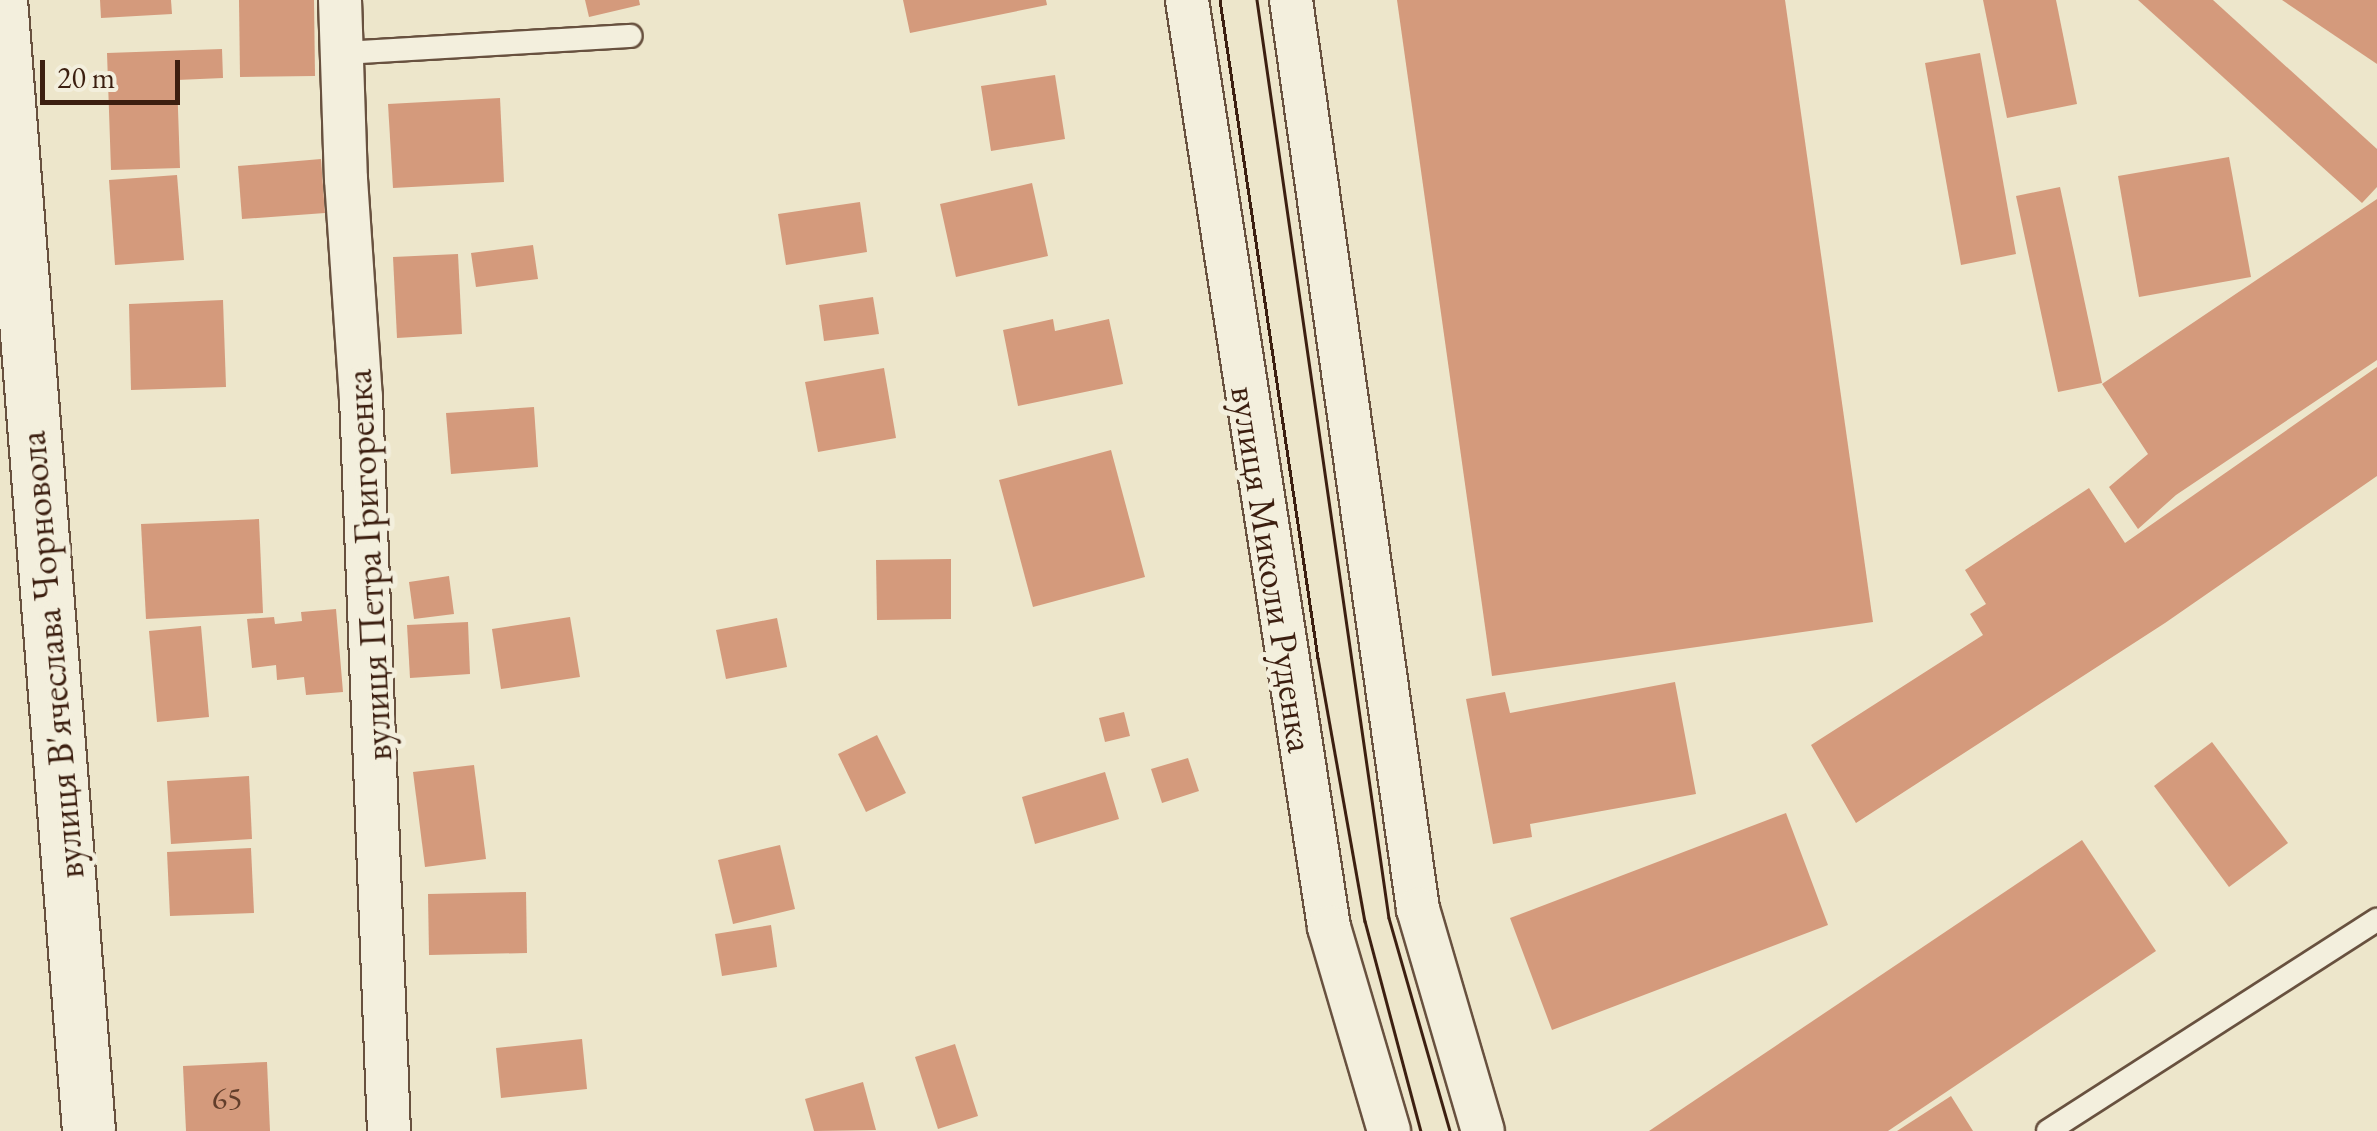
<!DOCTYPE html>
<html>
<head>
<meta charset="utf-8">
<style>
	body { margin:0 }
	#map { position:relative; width:2377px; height:1131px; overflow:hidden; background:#ede6cb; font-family:"EB Garamond",serif }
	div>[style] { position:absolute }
	.building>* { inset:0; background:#d49a7c }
	.roads { filter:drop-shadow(2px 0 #68513f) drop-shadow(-2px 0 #68513f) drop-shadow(0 2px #68513f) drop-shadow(0 -2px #68513f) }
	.service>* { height:22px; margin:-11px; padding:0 11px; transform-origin:11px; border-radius:11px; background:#f3efdd }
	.minor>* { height:42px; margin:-21px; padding:0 21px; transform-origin:21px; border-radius:21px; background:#f3efdd }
	.tertiary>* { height:52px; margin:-26px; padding:0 26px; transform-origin:26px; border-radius:26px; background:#f3efdd }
	.tram>* { height:2.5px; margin:-1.25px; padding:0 1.25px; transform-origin:1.25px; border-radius:1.25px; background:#3c1f10 }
	span { translate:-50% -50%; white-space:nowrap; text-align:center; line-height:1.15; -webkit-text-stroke:10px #f3efdd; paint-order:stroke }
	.number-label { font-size:32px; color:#623e2b }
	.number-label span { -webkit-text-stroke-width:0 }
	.street-label { font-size:38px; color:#3c1f10 }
	.scale { position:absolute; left:40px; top:60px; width:140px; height:45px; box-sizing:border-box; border:5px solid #3c1f10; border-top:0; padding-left:12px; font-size:30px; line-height:35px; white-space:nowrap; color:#3c1f10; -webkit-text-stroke:8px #f3efdd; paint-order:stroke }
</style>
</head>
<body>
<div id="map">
	<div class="building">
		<div style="clip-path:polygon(100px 0,171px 0,172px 14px,101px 18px)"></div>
		<div style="clip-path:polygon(239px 0,314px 0,315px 76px,240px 77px)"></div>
		<div style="clip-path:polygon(585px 0,639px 0,640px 5px,589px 17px)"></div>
		<div style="clip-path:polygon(903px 0,1046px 0,1047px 5px,910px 33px)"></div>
		<div style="clip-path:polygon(1397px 0,1785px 0,1873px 622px,1492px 676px)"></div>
		<div style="clip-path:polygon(1983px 0,2056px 0,2077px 104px,2007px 118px)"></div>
		<div style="clip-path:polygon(2138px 0,2213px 0,2377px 149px,2377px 187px,2362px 203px)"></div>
		<div style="clip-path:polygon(2282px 0,2377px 0,2377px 64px)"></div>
		<div style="clip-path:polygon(222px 49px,223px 78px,177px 80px,180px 168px,111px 170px,107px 53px)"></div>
		<div style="clip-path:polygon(1980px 53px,2016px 254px,1961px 265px,1925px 63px)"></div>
		<div style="clip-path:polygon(1055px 75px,1065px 139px,991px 151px,981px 86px)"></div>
		<div style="clip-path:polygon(500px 98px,504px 182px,393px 188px,388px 104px)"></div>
		<div style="clip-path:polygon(2229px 157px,2251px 277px,2139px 297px,2118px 176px)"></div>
		<div style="clip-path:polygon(321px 159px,325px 213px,242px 219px,238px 166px)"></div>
		<div style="clip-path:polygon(177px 175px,184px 260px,115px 265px,109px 180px)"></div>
		<div style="clip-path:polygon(1032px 183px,1048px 256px,956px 277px,940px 204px)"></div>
		<div style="clip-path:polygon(2060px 187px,2102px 383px,2058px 392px,2016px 196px)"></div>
		<div style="clip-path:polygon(2377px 199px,2377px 360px,2176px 495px,2138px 529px,2109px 487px,2148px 454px,2102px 384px)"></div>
		<div style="clip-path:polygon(860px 202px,867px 252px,786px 265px,778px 214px)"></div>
		<div style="clip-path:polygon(533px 245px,538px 279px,476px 287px,471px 253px)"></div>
		<div style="clip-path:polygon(458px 254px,462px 334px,397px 338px,393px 257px)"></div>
		<div style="clip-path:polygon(873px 297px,879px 334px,824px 341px,819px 305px)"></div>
		<div style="clip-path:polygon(223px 300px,226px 387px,131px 390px,129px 304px)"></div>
		<div style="clip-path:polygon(1053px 319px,1055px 331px,1109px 319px,1123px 384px,1018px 406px,1003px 330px)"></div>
		<div style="clip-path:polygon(2377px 367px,2377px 476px,2165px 623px,1856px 823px,1811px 745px,1983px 635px,1970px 614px,1986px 604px,1965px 570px,2089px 488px,2125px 543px)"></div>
		<div style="clip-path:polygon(884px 368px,896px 438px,818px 452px,805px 382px)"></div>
		<div style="clip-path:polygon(534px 407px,538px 467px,451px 474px,446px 413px)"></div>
		<div style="clip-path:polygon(1111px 450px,1145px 577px,1033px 607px,999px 480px)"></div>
		<div style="clip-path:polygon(259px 519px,263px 613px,146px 619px,141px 524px)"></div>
		<div style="clip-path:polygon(951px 559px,951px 619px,877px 620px,876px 560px)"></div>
		<div style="clip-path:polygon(449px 576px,454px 614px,414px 619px,409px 582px)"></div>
		<div style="clip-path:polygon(336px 609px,343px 692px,306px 695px,304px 677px,277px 680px,276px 665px,252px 668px,247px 619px,274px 617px,275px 624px,302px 621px,301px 612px)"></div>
		<div style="clip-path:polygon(570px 617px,580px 677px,501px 689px,492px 629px)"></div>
		<div style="clip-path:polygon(777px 618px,787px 667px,726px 679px,716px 630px)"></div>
		<div style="clip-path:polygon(468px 622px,470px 674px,410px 678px,407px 625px)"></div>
		<div style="clip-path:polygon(201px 626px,209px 717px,157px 722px,149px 631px)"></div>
		<div style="clip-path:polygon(1675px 682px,1696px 794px,1530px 824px,1532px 837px,1493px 844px,1466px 699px,1505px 692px,1510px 713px)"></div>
		<div style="clip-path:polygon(1124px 712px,1130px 736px,1105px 742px,1099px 718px)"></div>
		<div style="clip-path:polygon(877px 735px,906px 793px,866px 812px,838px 754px)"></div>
		<div style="clip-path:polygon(2212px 742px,2288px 843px,2229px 887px,2154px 786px)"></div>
		<div style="clip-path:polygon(1188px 758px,1199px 791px,1162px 803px,1151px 769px)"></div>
		<div style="clip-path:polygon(474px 765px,486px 859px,425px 867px,413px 772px)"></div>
		<div style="clip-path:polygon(1105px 772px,1119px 819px,1035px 844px,1022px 797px)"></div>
		<div style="clip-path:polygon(249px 776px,252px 839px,171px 844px,167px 781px)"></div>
		<div style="clip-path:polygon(1786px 813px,1828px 925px,1552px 1030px,1510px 918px)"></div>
		<div style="clip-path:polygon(2082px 840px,2156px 951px,1888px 1131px,1649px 1131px)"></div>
		<div style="clip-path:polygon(780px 845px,795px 909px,733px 924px,718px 860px)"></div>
		<div style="clip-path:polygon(251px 848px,254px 913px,170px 916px,167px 852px)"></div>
		<div style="clip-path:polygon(526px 892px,527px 953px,429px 955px,428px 894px)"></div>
		<div style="clip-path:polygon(771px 925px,777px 967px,722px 976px,715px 934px)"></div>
		<div style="clip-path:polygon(582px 1039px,587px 1089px,501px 1098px,496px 1048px)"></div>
		<div style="clip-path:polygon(955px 1044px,978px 1116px,938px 1129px,915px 1057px)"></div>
		<div style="clip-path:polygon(267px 1062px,270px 1131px,186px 1131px,183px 1066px)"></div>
		<div style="clip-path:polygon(863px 1082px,876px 1130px,814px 1131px,805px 1099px)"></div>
		<div style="clip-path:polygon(1951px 1096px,1973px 1131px,1897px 1131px)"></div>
	</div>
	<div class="roads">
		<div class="service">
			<div style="left:342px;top:53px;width:289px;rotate:-3.4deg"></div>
			<div style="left:2048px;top:1131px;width:391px;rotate:-32.7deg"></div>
		</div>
		<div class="minor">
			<div style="left:340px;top:0;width:179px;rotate:88.1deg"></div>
			<div style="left:346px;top:179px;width:219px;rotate:86.1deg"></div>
			<div style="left:361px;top:397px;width:735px;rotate:87.82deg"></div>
			<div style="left:1187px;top:0;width:938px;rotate:81.29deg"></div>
			<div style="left:1329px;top:927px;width:213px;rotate:73.6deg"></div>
			<div style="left:1291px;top:0;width:918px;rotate:82.05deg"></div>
			<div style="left:1418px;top:909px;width:231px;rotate:73.7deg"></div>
		</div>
		<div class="tertiary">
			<div style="left:1px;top:0;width:1134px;rotate:85.55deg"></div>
		</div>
	</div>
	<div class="tram">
		<div style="left:1220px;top:0;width:665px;rotate:81.53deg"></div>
		<div style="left:1318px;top:658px;width:267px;rotate:79.9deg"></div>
		<div style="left:1365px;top:921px;width:217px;rotate:75.1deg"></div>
		<div style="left:1257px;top:0;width:927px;rotate:81.82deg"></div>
		<div style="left:1389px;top:918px;width:222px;rotate:74deg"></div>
	</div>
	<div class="number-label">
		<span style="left:227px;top:1098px">65</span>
	</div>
	<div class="street-label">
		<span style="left:368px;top:565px;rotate:-93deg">вулиця Петра Григоренка</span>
		<span style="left:1273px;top:569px;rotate:81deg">вулиця Миколи Руденка</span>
		<span style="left:51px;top:655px;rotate:-95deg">вулиця В'ячеслава Чорновола</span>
	</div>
	<div class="scale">20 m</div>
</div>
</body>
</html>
